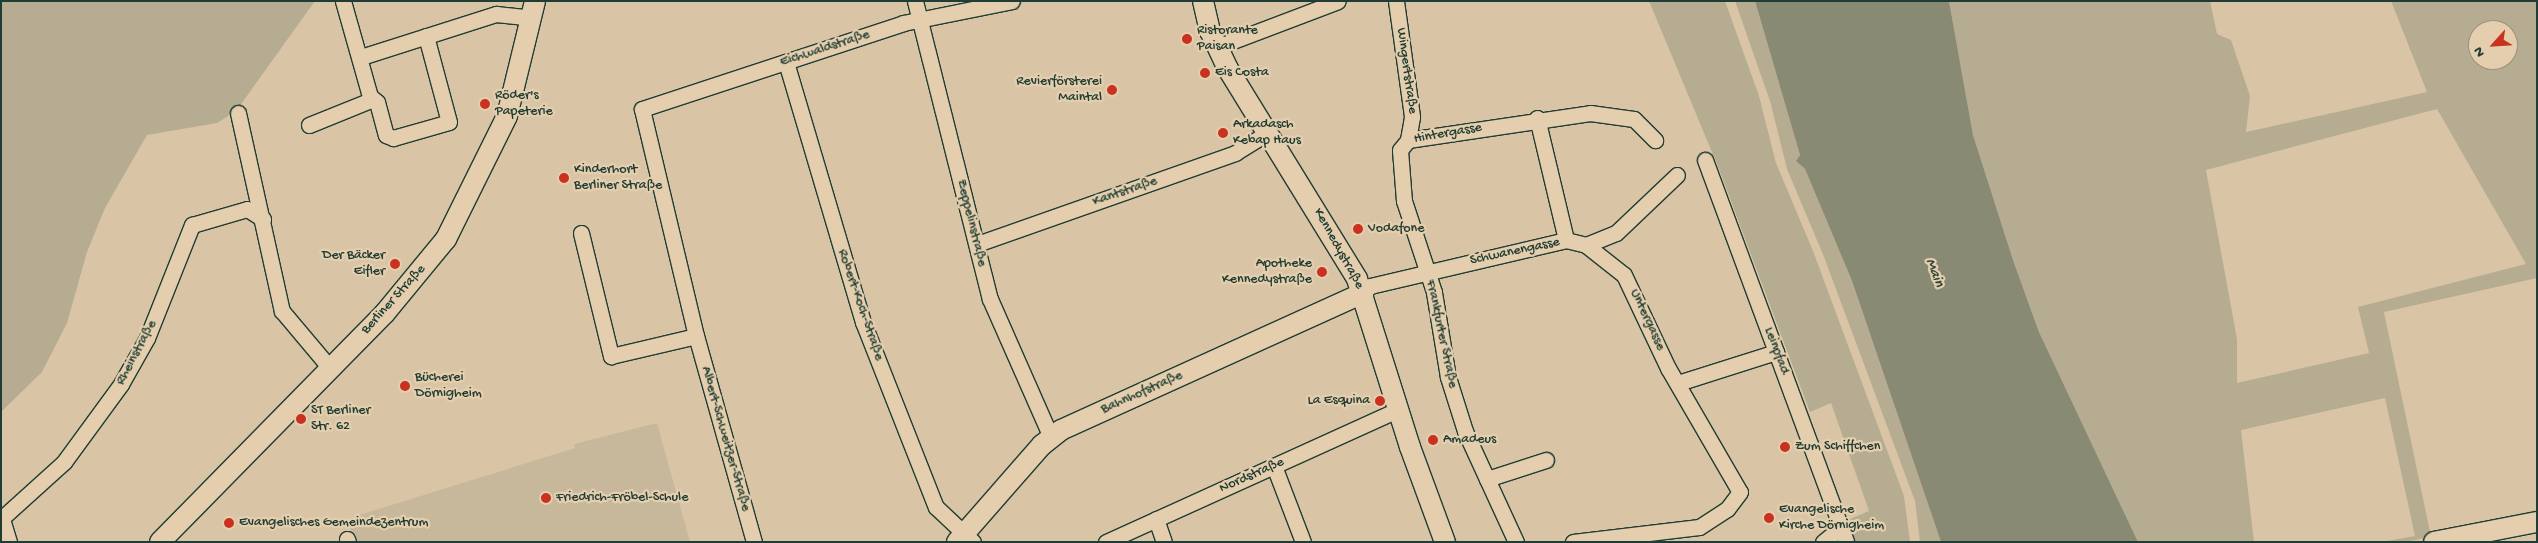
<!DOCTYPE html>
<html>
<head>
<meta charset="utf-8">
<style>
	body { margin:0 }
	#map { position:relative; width:2538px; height:543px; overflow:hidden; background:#d9c5a6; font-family:"Gochi Hand",sans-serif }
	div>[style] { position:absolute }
	.built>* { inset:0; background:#c8b89b }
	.green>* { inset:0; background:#b6ac91 }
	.water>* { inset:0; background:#888a74 }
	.roads { filter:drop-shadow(1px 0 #1f3d34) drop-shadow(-1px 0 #1f3d34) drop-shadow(0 1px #1f3d34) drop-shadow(0 -1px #1f3d34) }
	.street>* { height:15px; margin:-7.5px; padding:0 7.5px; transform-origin:7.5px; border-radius:7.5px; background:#e5cead }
	.secondary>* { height:20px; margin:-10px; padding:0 10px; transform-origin:10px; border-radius:10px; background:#e5cead }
	.dots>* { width:14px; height:14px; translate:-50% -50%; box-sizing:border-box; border:2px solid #e5cead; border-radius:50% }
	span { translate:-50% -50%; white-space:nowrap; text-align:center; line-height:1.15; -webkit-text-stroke:4.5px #e5cead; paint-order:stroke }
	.poi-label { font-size:14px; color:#1f3d34 }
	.left { translate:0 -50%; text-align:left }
	.right { translate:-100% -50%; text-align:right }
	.street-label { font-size:14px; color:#1f3d34 }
	.water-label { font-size:15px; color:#2a453a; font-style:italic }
	.frame { position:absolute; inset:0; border:2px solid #1f3d34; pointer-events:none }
	.north { position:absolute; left:2468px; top:20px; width:50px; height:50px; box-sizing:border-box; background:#e5cead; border:1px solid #96947d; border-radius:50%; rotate:244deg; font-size:14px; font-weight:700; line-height:20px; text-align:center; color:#1f3d34 }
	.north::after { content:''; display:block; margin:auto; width:18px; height:22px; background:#c8321e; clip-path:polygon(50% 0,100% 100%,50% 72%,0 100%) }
</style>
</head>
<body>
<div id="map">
	<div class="built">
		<div style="clip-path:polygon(657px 423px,690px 542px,354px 542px,350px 527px,356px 516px,575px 448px,574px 444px)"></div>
	</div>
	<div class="green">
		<div style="clip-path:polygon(1px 1px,315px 1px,236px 111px,217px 123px,147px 135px,105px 208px,87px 252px,67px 323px,42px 372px,1px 412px)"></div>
		<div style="clip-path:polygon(1649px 1px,1725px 1px,1759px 96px,1776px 163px,1813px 251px,1904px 496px,1910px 542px,1850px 542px,1843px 522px,1869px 511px,1831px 403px,1810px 412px,1719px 169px)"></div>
		<div style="clip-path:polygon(1735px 1px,1755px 1px,1800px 155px,1796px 161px,1805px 169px,1852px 281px,1941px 542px,1920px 542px,1915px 501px,1824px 257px,1787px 169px,1770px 101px)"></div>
		<div style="clip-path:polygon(evenodd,1949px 1px,2210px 1px,2217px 34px,2231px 40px,2250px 96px,2246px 132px,2427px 92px,2391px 1px,2537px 1px,2537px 278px,2384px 312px,2430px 532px,2537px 510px,2537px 516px,2405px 542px,2381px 542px,2415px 536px,2385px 398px,2241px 430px,2254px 542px,2138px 542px,2039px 332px,2013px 260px,1973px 135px,1949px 1px,2478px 30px,2508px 30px,2508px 60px,2478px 60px,2478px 30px,1949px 1px,2437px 109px,2526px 264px,2358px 307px,2369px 353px,2237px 383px,2237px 339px,2206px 170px,2437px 109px)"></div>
	</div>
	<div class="water">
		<div style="clip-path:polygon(1755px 1px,1949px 1px,1973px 135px,2013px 260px,2039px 332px,2138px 542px,1941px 542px,1852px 281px,1805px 169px,1796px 161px,1800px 155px)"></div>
	</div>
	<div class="roads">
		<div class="street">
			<div style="left:915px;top:1px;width:307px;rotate:75.9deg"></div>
			<div style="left:990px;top:299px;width:151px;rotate:66.2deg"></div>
			<div style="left:1396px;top:1px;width:117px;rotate:82.1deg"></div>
			<div style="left:1412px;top:117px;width:23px;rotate:100deg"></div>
			<div style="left:1217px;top:47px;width:129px;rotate:-20.8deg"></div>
			<div style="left:361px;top:57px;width:142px;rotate:-17.7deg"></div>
			<div style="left:496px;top:14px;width:36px;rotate:6deg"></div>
			<div style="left:786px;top:62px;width:271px;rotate:73.5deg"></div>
			<div style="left:863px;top:322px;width:199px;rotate:68.5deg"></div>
			<div style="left:936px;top:507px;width:51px;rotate:43.4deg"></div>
			<div style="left:371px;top:97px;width:8px;rotate:40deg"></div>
			<div style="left:377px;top:102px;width:34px;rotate:75deg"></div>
			<div style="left:386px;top:135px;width:8px;rotate:23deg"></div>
			<div style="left:393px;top:138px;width:58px;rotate:-15.9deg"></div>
			<div style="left:449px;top:122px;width:89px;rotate:-105deg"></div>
			<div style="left:238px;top:113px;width:203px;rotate:77.5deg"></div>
			<div style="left:282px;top:311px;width:75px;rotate:49.9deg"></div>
			<div style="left:1537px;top:118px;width:125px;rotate:76.6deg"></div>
			<div style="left:309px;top:125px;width:67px;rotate:-22deg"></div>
			<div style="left:371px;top:100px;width:103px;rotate:-105.8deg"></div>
			<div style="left:1705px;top:160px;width:407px;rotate:69.7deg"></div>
			<div style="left:581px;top:233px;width:127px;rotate:76.3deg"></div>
			<div style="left:611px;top:356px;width:87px;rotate:-13.2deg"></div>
			<div style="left:977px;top:244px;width:274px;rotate:-19.4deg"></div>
			<div style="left:1235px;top:153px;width:40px;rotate:-32deg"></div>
			<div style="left:1586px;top:245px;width:32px;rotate:-22deg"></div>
			<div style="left:1616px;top:233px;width:84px;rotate:-43.6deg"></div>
			<div style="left:1363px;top:293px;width:10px;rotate:-45deg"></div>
			<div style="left:1370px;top:286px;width:201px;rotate:-13.2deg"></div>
			<div style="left:1566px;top:240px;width:21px;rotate:14deg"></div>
			<div style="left:1586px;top:245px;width:48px;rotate:38.3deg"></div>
			<div style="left:1624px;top:275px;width:103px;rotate:64.7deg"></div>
			<div style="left:1668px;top:368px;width:143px;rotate:59.9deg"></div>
			<div style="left:1740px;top:492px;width:21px;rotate:127deg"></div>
			<div style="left:1727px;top:509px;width:33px;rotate:147deg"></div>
			<div style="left:1699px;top:527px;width:127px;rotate:173.2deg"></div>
			<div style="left:1678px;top:383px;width:103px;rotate:-17.6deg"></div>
			<div style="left:1274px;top:466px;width:81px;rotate:69.1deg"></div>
			<div style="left:1487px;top:479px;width:62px;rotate:-17.9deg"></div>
			<div style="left:1px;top:519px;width:85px;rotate:-42.1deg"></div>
			<div style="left:64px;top:462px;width:97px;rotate:-53.8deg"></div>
			<div style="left:121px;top:384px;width:53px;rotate:-60.5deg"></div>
			<div style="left:147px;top:338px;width:122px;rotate:-68.3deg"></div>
			<div style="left:192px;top:225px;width:57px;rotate:-16.2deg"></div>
			<div style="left:247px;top:209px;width:19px;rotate:32deg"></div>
			<div style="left:2px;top:519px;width:24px;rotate:73deg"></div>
			<div style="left:1156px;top:519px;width:24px;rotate:71deg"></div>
			<div style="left:347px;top:539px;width:3px;rotate:72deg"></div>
			<div style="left:754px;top:542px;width:214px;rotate:-105.7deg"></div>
			<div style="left:696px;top:336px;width:233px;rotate:-103.4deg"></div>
			<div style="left:642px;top:109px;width:275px;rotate:-18.2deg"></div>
			<div style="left:903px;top:23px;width:111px;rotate:-11.4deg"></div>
			<div style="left:1106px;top:542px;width:320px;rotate:-24.4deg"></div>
			<div style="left:1516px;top:542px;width:122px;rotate:-114.7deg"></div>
			<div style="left:1465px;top:431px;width:57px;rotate:-107.5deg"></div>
			<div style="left:1448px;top:377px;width:86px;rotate:-99.4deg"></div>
			<div style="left:1434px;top:292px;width:96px;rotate:-108.2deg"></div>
			<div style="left:1404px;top:201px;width:51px;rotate:-94.5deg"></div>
			<div style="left:1400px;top:150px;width:13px;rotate:-51deg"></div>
			<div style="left:1408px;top:140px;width:184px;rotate:-8.4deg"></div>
			<div style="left:1590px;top:113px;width:44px;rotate:7.8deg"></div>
			<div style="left:1634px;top:119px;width:30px;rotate:45deg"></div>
			<div style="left:1823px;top:542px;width:22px;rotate:-39deg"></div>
		</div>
		<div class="secondary">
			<div style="left:1203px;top:1px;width:31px;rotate:77deg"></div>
			<div style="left:1210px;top:31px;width:42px;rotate:64.7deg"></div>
			<div style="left:1228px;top:69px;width:246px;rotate:58.4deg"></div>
			<div style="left:1357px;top:279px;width:176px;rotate:72.5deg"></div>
			<div style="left:1410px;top:447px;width:101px;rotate:69.8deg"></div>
			<div style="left:160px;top:542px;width:321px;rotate:-45.5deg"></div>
			<div style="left:385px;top:313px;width:96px;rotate:-50.5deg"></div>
			<div style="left:446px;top:239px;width:137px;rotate:-63.6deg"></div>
			<div style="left:507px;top:116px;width:118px;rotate:-76.3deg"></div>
			<div style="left:957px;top:542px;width:129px;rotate:-48.8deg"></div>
			<div style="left:1042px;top:445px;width:24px;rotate:-38deg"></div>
			<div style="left:1061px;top:430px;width:332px;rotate:-24.4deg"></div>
			<div style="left:2434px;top:542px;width:105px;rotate:-11deg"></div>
		</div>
	</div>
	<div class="dots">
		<div style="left:1187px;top:39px;background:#c8321e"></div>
		<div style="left:1205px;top:73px;background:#c8321e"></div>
		<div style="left:1112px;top:90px;background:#c8321e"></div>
		<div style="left:485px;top:104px;background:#c8321e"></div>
		<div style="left:1223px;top:133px;background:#c8321e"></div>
		<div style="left:564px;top:178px;background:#c8321e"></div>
		<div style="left:1358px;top:229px;background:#c8321e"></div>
		<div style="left:395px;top:264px;background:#c8321e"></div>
		<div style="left:1322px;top:272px;background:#c8321e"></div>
		<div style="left:405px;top:386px;background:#c8321e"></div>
		<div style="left:1380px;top:401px;background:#c8321e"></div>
		<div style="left:301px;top:419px;background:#c8321e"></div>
		<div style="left:1433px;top:440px;background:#c8321e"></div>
		<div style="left:1785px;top:447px;background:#c8321e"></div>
		<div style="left:546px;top:498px;background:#c8321e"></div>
		<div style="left:1769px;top:518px;background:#c8321e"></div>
		<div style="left:229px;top:523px;background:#c8321e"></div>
	</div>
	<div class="poi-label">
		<span class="left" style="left:1197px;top:39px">Ristorante<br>Paisan</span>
		<span class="left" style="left:1215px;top:73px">Eis Costa</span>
		<span class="right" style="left:1102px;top:90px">Revierförsterei<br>Maintal</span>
		<span class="left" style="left:495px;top:104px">Röder's<br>Papeterie</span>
		<span class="left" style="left:1233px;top:133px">Arkadasch<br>Kebap Haus</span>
		<span class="left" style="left:574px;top:178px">Kinderhort<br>Berliner Straße</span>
		<span class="left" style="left:1368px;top:229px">Vodafone</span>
		<span class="right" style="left:385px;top:264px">Der Bäcker<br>Eifler</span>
		<span class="right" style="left:1312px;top:272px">Apotheke<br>Kennedystraße</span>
		<span class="left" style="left:415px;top:386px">Bücherei<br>Dörnigheim</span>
		<span class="right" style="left:1370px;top:401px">La Esquina</span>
		<span class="left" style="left:311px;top:419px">ST Berliner<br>Str. 62</span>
		<span class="left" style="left:1443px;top:440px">Amadeus</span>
		<span class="left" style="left:1795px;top:447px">Zum Schiffchen</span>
		<span class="left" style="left:556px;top:498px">Friedrich-Fröbel-Schule</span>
		<span class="left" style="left:1779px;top:518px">Evangelische<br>Kirche Dörnigheim</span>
		<span class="left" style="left:239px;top:523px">Evangelisches Gemeindezentrum</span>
	</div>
	<div class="street-label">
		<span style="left:825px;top:49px;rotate:-18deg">Eichwaldstraße</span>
		<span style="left:1406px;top:71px;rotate:82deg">Wingertstraße</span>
		<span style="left:1448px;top:134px;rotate:-10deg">Hintergasse</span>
		<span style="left:1125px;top:192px;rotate:-19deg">Kantstraße</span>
		<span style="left:971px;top:223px;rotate:76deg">Zeppelinstraße</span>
		<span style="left:1338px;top:249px;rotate:61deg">Kennedystraße</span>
		<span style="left:1515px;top:252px;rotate:-12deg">Schwanengasse</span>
		<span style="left:394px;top:300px;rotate:-48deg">Berliner Straße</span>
		<span style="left:860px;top:305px;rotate:71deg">Robert-Koch-Straße</span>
		<span style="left:1647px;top:320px;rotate:65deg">Untergasse</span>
		<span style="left:1441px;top:334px;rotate:78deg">Frankfurter Straße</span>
		<span style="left:1776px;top:351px;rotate:70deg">Leinpfad</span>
		<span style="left:137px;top:353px;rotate:-62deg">Rheinstraße</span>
		<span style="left:1142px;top:393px;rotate:-24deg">Bahnhofstraße</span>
		<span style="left:725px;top:439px;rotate:74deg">Albert-Schweitzer-Straße</span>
		<span style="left:1252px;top:476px;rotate:-24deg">Nordstraße</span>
	</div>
	<div class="water-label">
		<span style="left:1934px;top:273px;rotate:69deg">Main</span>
	</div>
	<div class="frame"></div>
	<div class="north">N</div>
</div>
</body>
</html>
